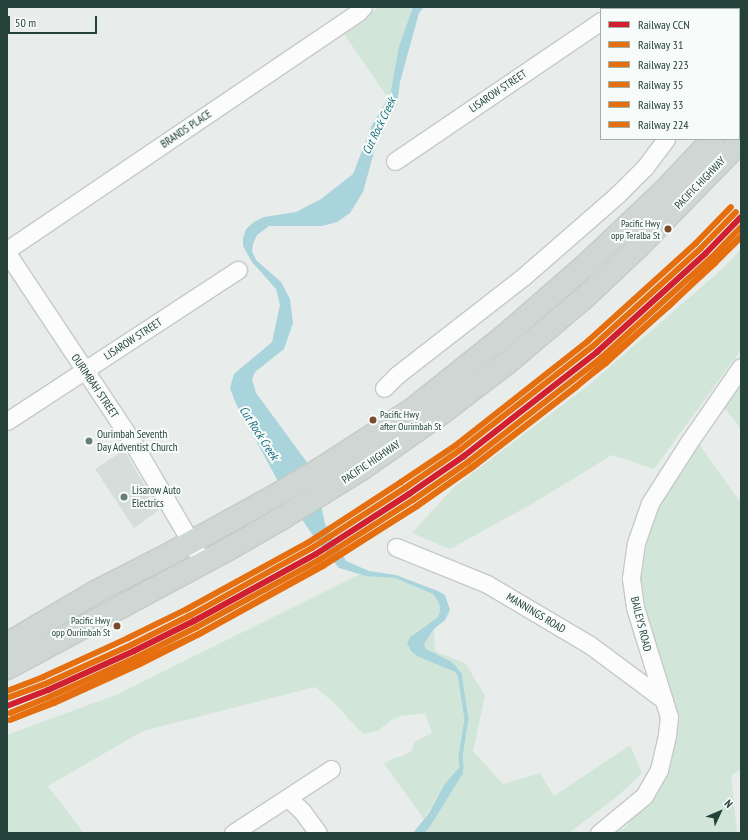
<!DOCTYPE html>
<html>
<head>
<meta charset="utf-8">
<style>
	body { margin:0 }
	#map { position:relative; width:748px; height:840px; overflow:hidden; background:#e8edeb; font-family:"PT Sans Narrow",sans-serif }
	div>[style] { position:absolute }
	.built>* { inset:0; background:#d6dedb }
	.green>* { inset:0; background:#d1e6d8 }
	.water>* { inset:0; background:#a9d4db }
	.stream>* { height:3.5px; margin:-1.75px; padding:0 1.75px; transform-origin:1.75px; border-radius:1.75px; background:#a9d4db }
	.roads { filter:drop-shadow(1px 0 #c5cac8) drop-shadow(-1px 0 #c5cac8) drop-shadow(0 1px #c5cac8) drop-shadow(0 -1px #c5cac8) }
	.minor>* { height:17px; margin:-8.5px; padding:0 8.5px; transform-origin:8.5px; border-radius:8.5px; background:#fcfcfc }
	.major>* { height:22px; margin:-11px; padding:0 11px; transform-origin:11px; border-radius:11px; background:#cfd7d5 }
	.rail-1>* { height:6px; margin:-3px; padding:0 3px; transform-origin:3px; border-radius:3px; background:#d11f2f }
	.rail-2>* { height:6px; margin:-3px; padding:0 3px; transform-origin:3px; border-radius:3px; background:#e56e0f }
	.rail-3>* { height:6px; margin:-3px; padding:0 3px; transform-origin:3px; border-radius:3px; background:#e56e0f }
	.rail-4>* { height:6px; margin:-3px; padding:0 3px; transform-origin:3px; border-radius:3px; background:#e56e0f }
	.rail-5>* { height:6px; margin:-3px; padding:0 3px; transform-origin:3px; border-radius:3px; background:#e56e0f }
	.rail-6>* { height:6px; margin:-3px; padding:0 3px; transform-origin:3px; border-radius:3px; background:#e56e0f }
	.dots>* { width:11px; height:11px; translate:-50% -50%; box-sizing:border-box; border:2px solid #f7fbf9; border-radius:50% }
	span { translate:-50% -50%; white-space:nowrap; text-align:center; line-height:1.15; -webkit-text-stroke:4px #f7fbf9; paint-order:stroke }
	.bus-label { font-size:10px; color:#24423a }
	.right { translate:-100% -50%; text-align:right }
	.left { translate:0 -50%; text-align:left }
	.street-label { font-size:11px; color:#24423a }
	.poi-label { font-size:11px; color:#24423a }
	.water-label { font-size:12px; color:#1c6f80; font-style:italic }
	.frame { position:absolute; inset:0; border:8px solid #24423a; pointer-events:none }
	.legend { position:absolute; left:600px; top:8px; width:140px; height:132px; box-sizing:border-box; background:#f7fbf9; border:1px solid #a3b1ad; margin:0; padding:5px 7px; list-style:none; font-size:12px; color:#24423a }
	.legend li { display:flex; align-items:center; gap:8px; height:20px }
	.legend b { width:20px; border:1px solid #a3b1ad }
	.north { position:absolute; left:700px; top:792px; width:40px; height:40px; -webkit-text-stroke:3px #f7fbf9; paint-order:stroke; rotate:46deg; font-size:11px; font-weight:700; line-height:16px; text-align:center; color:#24423a }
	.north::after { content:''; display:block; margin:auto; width:14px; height:18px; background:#24423a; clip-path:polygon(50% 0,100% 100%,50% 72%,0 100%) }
	.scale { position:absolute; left:8px; top:16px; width:89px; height:18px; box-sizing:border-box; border:2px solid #24423a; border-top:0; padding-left:5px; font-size:12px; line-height:14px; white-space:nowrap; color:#24423a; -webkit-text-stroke:3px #f7fbf9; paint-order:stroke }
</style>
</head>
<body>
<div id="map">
	<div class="built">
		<div style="clip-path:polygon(124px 450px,159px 510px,134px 528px,95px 469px)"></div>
	</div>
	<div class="green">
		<div style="clip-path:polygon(379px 7px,413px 7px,399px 46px,390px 95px,388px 98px,344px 34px)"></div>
		<div style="clip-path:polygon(653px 7px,741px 7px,741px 53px,739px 56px,739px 9px,654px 9px)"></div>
		<div style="clip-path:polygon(741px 249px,741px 350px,654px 469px,612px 455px,532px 504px,450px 549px,412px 533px,453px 488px,590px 384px,722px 269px)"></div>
		<div style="clip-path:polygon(741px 378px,741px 429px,723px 406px)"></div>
		<div style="clip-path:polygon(697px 441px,741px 503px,741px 769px,731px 776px,737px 833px,615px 833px,626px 827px,667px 771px,673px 735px,641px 605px,639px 551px,654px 510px)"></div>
		<div style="clip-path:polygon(360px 574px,395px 578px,433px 594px,439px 603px,440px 611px,438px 617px,410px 636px,436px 662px,459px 673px,456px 666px,426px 649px,424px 644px,434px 631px,435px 651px,466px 664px,485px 696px,473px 751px,503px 784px,540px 773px,554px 796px,630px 745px,642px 773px,619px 795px,569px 833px,424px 833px,437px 812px,462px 765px,444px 785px,424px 819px,384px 764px,394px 758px,403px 756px,411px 751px,415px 742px,432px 733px,425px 713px,401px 716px,390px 721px,378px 731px,363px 734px,332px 701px,315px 687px,143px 731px,48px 786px,84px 833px,7px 833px,7px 735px,118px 694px)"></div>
	</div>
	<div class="water">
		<div style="clip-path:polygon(413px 7px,424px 7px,419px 13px,400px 82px,397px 105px,382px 123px,363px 192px,350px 213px,337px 222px,322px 226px,269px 226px,257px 235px,253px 244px,252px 251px,256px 260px,281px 282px,290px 299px,293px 323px,284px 349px,255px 372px,252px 379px,256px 393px,306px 461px,315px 475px,325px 524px,346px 561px,369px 571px,396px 575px,438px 591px,445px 595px,450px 610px,445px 620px,435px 628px,424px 644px,426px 649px,450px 661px,456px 666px,460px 674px,417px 656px,411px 651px,407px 643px,410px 637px,438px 617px,440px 611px,439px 603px,433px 594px,395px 578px,366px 576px,339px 568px,314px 537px,286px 496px,236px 404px,230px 388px,234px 374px,272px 342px,280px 305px,276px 289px,252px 262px,243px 246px,243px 238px,246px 229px,254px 222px,264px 217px,296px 212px,321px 199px,353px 174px,371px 127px,390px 95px,399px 46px)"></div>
		<div style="clip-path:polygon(462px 764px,463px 774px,460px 778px,429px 828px,424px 833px,413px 833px,429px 813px,444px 785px)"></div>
	</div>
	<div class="stream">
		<div style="left:457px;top:671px;width:4px;rotate:45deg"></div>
		<div style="left:460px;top:674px;width:46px;rotate:81.2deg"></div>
		<div style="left:467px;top:719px;width:37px;rotate:99deg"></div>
		<div style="left:461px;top:756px;width:12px;rotate:85deg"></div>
	</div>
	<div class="roads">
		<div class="minor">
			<div style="left:638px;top:7px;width:2px;rotate:63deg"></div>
			<div style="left:618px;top:9px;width:4px;rotate:-34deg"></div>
			<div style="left:395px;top:161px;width:249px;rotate:-34.2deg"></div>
			<div style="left:7px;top:250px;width:424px;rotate:-34.1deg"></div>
			<div style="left:358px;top:12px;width:7px;rotate:-45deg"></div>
			<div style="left:7px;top:253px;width:222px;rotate:56.4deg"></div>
			<div style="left:130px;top:438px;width:145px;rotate:59.7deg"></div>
			<div style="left:384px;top:388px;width:18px;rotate:-45deg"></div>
			<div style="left:397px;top:375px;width:160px;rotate:-37.9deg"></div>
			<div style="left:523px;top:277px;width:125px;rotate:-41.1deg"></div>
			<div style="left:617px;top:195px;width:40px;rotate:-45deg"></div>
			<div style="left:645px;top:167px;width:35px;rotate:-53deg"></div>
			<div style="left:7px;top:421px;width:276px;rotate:-33.2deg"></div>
			<div style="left:396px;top:547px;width:98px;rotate:22.1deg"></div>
			<div style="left:487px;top:584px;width:120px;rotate:30.6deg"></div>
			<div style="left:590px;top:645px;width:92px;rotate:36.6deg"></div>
			<div style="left:288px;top:798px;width:19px;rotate:43deg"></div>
			<div style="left:302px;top:811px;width:27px;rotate:54deg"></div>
			<div style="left:233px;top:833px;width:117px;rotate:-33.1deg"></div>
			<div style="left:599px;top:833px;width:58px;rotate:-39.4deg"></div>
			<div style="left:644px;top:796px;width:30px;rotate:-60deg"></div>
			<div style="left:659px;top:770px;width:36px;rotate:-77deg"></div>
			<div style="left:667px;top:735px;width:18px;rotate:-84deg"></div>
			<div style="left:669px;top:717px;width:115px;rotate:-107.2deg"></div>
			<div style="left:635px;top:607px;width:29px;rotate:-98deg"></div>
			<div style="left:631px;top:578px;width:35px;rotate:-82deg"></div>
			<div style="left:636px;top:543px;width:42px;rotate:-70.7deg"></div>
			<div style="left:650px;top:503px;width:72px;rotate:-57.4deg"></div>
			<div style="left:689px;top:442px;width:91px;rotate:-55.3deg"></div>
		</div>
		<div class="major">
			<div style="left:739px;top:111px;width:3px;rotate:-45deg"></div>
			<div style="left:7px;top:644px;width:104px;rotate:-30.5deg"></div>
			<div style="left:97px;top:591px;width:77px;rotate:-26.9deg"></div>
			<div style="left:166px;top:556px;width:122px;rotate:-28.9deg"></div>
			<div style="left:273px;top:497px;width:57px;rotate:-30.6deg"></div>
			<div style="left:322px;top:468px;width:108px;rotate:-33deg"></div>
			<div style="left:413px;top:409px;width:115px;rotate:-38.7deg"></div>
			<div style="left:503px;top:337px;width:113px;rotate:-41deg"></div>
			<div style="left:588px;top:263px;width:105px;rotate:-43.5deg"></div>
			<div style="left:664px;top:191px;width:71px;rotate:-46.7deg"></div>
			<div style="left:7px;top:668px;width:250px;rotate:-28.2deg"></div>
			<div style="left:227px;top:550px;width:66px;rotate:-30.1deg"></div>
			<div style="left:284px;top:517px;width:89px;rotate:-31.7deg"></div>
			<div style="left:360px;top:470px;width:101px;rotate:-34.9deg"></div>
			<div style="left:443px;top:412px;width:81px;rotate:-37.4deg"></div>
			<div style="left:507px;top:363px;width:102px;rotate:-40.2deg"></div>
			<div style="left:585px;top:297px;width:74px;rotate:-43.4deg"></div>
			<div style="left:639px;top:246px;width:146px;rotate:-45.8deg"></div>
		</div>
	</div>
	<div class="rail-1">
		<div style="left:7px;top:706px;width:44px;rotate:-21.3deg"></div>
		<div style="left:48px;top:690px;width:94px;rotate:-24.4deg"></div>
		<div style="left:134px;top:651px;width:67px;rotate:-26.6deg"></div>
		<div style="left:194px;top:621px;width:139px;rotate:-28.8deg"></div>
		<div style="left:316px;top:554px;width:111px;rotate:-32.8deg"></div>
		<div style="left:409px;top:494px;width:67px;rotate:-34.6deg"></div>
		<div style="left:464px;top:456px;width:169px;rotate:-38deg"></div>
		<div style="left:597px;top:352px;width:147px;rotate:-42.2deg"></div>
		<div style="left:706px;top:253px;width:50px;rotate:-45.8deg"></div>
	</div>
	<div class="rail-2">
		<div style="left:10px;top:713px;width:44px;rotate:-22.5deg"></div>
		<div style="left:51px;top:696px;width:94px;rotate:-24.4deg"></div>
		<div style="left:137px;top:657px;width:67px;rotate:-26.6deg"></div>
		<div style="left:197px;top:627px;width:139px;rotate:-28.8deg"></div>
		<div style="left:319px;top:560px;width:112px;rotate:-32.6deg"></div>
		<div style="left:413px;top:500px;width:67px;rotate:-34.6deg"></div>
		<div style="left:468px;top:462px;width:169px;rotate:-38deg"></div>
		<div style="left:601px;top:358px;width:149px;rotate:-42.3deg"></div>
		<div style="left:711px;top:258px;width:43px;rotate:-45.9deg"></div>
	</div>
	<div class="rail-3">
		<div style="left:7px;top:698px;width:40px;rotate:-20.2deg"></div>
		<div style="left:45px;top:684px;width:94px;rotate:-24.4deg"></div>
		<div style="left:131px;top:645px;width:67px;rotate:-26.6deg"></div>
		<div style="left:191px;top:615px;width:138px;rotate:-29deg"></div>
		<div style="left:312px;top:548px;width:111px;rotate:-32.8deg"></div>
		<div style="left:405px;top:488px;width:67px;rotate:-34.6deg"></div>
		<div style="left:460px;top:450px;width:167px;rotate:-38deg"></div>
		<div style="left:592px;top:347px;width:147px;rotate:-42.2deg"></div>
		<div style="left:701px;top:248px;width:50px;rotate:-45.8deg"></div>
	</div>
	<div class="rail-4">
		<div style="left:12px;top:719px;width:45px;rotate:-20.9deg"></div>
		<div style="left:54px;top:703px;width:94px;rotate:-24.4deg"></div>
		<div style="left:140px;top:664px;width:68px;rotate:-26.9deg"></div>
		<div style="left:201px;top:633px;width:139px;rotate:-28.8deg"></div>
		<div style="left:323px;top:566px;width:112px;rotate:-32.6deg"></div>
		<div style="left:417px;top:506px;width:68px;rotate:-34.9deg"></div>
		<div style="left:473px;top:467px;width:169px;rotate:-38deg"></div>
		<div style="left:606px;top:363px;width:148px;rotate:-42.5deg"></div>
		<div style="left:715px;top:263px;width:37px;rotate:-45deg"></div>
	</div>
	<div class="rail-5">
		<div style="left:7px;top:691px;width:39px;rotate:-21deg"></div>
		<div style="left:43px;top:677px;width:94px;rotate:-24.6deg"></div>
		<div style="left:128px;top:638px;width:66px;rotate:-26.2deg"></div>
		<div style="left:187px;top:609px;width:139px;rotate:-28.8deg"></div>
		<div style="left:309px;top:542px;width:110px;rotate:-33.1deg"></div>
		<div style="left:401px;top:482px;width:66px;rotate:-33.9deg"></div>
		<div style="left:456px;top:445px;width:168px;rotate:-38.2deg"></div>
		<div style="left:588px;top:341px;width:146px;rotate:-42.2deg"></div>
		<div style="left:696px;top:243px;width:50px;rotate:-45.8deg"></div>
	</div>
	<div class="rail-6">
		<div style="left:10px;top:720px;width:47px;rotate:-22.7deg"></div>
		<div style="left:53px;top:702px;width:161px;rotate:-25deg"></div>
		<div style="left:199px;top:634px;width:143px;rotate:-29.2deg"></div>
		<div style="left:324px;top:564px;width:110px;rotate:-31.9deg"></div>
		<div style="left:417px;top:506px;width:66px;rotate:-35.1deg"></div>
		<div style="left:471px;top:468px;width:133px;rotate:-37.6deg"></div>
		<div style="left:576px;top:387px;width:123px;rotate:-41.1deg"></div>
		<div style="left:669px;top:306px;width:100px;rotate:-44.2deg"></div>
	</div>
	<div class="dots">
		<div style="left:668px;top:229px;background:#7a4b2a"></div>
		<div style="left:373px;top:420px;background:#7a4b2a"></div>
		<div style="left:89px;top:441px;background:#697e78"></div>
		<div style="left:124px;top:497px;background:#697e78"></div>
		<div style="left:117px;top:626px;background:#7a4b2a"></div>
	</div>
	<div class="bus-label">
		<span class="right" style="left:660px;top:229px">Pacific Hwy<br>opp Teralba St</span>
		<span class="left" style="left:380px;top:420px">Pacific Hwy<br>after Ourimbah St</span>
		<span class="right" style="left:110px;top:626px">Pacific Hwy<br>opp Ourimbah St</span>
	</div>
	<div class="street-label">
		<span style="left:498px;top:91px;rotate:-34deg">LISAROW STREET</span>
		<span style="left:186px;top:129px;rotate:-34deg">BRANDS PLACE</span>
		<span style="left:700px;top:183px;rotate:-46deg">PACIFIC HIGHWAY</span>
		<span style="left:133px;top:339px;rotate:-33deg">LISAROW STREET</span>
		<span style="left:95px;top:386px;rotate:56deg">OURIMBAH STREET</span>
		<span style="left:371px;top:462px;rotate:-34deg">PACIFIC HIGHWAY</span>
		<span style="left:536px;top:613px;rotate:31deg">MANNINGS ROAD</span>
		<span style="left:641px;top:624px;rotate:76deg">BAILEYS ROAD</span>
	</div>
	<div class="poi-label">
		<span class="left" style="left:97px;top:441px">Ourimbah Seventh<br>Day Adventist Church</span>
		<span class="left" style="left:132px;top:497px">Lisarow Auto<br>Electrics</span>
	</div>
	<div class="water-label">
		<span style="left:379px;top:126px;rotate:-64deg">Cut Rock Creek</span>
		<span style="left:259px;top:433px;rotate:57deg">Cut Rock Creek</span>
	</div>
	<div class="frame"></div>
	<ul class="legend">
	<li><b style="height:5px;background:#d11f2f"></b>Railway CCN</li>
	<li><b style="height:5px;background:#e56e0f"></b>Railway 31</li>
	<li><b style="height:5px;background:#e56e0f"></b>Railway 223</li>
	<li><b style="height:5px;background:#e56e0f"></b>Railway 35</li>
	<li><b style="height:5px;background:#e56e0f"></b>Railway 33</li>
	<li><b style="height:5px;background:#e56e0f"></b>Railway 224</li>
	</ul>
	<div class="north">N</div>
	<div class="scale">50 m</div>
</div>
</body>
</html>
